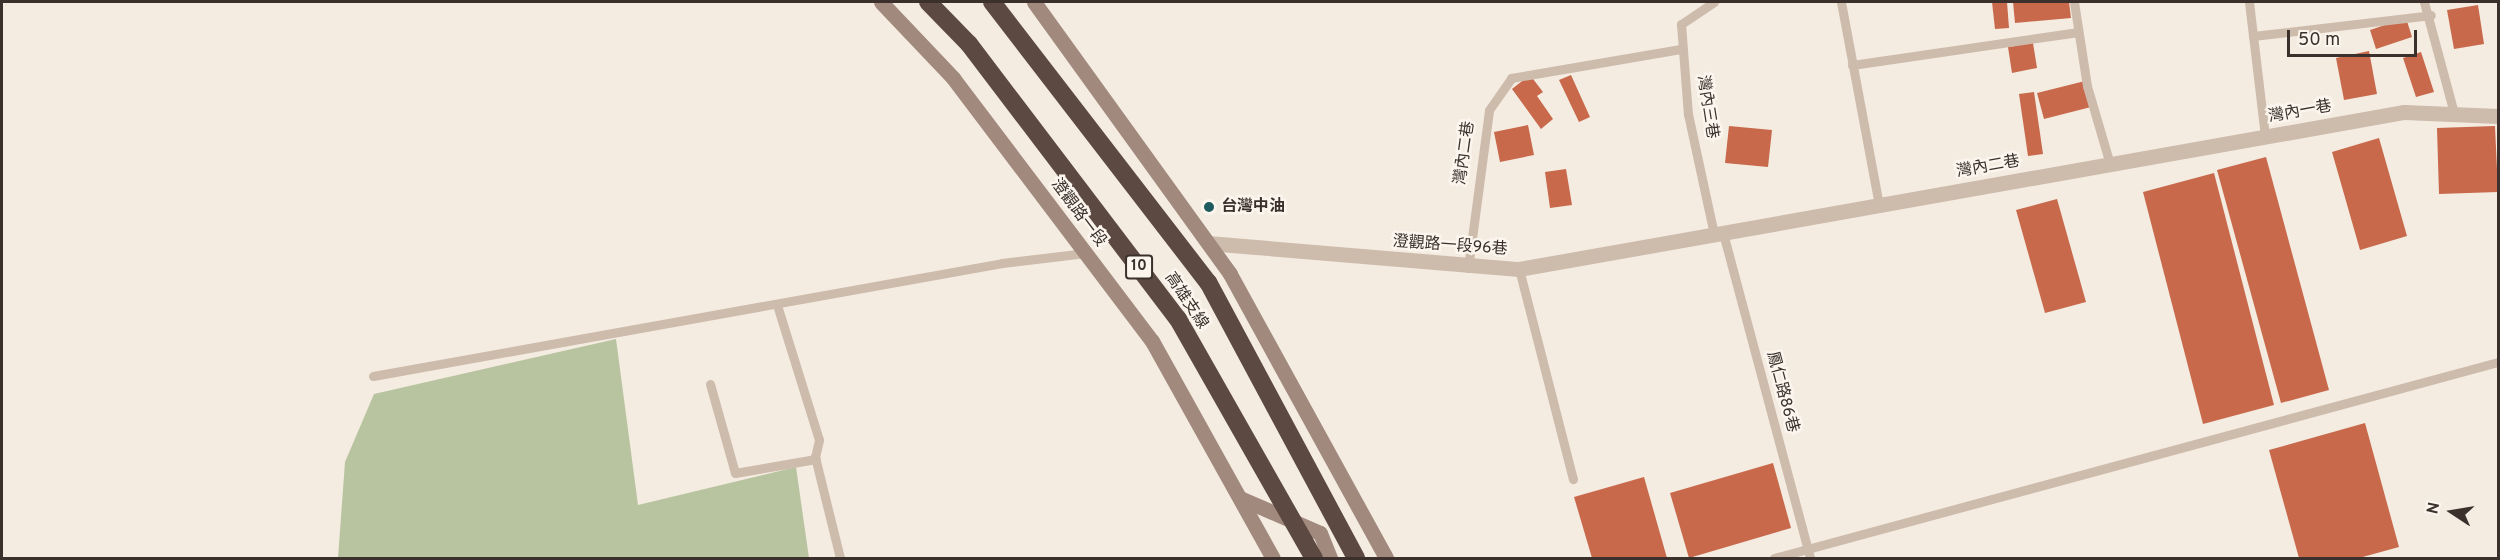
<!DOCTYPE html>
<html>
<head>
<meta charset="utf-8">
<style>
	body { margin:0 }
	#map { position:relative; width:2500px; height:560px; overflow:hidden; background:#f4ebe1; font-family:Overpass,"Noto Sans TC",sans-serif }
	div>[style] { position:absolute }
	.green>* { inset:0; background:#b8c4a0 }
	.building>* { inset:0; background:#c8694b }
	.lane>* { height:9px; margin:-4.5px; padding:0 4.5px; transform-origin:4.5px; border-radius:4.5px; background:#cdbbac }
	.street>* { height:15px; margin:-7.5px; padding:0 7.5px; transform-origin:7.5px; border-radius:7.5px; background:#cdbbac }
	.secondary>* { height:15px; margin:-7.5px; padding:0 7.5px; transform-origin:7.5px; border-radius:7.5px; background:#a18a7d }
	.highway>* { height:18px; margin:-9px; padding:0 9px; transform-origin:9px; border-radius:9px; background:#5c4a42 }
	.highway-bridge>* { height:18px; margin:-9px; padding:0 9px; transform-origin:9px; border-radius:9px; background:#5c4a42 }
	.dots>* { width:16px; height:16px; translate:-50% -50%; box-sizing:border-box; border:3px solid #fbf5ee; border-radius:50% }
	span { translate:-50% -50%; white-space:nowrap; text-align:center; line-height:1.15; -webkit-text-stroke:5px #fbf5ee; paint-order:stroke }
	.shield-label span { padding:2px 4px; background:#fbf5ee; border:2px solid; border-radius:4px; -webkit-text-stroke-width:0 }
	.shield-label { font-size:15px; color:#3b302b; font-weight:700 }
	.street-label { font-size:16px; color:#3b302b }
	.poi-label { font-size:16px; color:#3b302b; font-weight:700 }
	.left { translate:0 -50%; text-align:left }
	.frame { position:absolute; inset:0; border:3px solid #3b302b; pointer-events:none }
	.north { position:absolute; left:2422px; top:482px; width:60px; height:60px; -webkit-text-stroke:4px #fbf5ee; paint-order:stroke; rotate:282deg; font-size:16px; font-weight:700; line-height:24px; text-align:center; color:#3b302b }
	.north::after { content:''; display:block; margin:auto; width:21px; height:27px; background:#3b302b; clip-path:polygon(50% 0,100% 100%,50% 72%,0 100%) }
	.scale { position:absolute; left:2287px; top:30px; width:130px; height:27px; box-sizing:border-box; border:3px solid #3b302b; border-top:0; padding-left:8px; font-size:18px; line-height:21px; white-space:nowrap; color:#3b302b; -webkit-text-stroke:4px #fbf5ee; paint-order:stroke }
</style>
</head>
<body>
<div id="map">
	<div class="green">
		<div style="clip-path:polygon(616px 339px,638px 505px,796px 467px,809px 558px,338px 558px,345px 462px,374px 394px)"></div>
	</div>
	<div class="building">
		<div style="clip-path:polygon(1992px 2px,2007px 2px,2009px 28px,1995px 29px)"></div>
		<div style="clip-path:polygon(2013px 2px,2069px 2px,2071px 18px,2015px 23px)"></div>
		<div style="clip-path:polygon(2478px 5px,2484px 44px,2454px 49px,2447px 10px)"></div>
		<div style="clip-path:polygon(2406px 18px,2412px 37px,2376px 49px,2370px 30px)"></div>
		<div style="clip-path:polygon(2033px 43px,2037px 68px,2012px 73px,2008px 47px)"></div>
		<div style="clip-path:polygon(2369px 51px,2377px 94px,2344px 100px,2336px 58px)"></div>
		<div style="clip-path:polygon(2421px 52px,2434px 92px,2416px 97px,2403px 58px)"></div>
		<div style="clip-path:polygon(1530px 75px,1543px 92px,1537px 96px,1553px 119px,1541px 129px,1512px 89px)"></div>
		<div style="clip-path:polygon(1571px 75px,1590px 117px,1579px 122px,1559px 80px)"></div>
		<div style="clip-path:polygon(2085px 81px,2091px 107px,2044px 119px,2037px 93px)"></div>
		<div style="clip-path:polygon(2034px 92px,2043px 154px,2028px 156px,2019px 94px)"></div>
		<div style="clip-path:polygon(1528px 125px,1534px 155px,1500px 162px,1494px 132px)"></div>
		<div style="clip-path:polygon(1729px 126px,1772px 130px,1768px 167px,1725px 163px)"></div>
		<div style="clip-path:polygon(2495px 126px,2498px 192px,2439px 194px,2437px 128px)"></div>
		<div style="clip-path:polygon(2379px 138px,2407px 236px,2360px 250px,2332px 152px)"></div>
		<div style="clip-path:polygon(2266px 157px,2329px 390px,2281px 403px,2217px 170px)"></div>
		<div style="clip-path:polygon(1566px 169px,1572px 205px,1550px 208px,1545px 172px)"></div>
		<div style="clip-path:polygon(2214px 173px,2274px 405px,2203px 424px,2143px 192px)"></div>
		<div style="clip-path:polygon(2057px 199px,2086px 302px,2045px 313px,2016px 210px)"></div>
		<div style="clip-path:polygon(2365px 423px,2399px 547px,2359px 558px,2299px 558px,2269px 450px)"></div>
		<div style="clip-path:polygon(1773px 463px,1791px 528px,1689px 558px,1670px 493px)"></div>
		<div style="clip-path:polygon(1644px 477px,1667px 558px,1592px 558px,1574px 497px)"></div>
	</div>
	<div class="lane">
		<div style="left:1714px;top:2px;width:40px;rotate:146deg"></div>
		<div style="left:1681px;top:24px;width:90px;rotate:85.6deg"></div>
		<div style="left:1688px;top:114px;width:123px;rotate:77.8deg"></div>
		<div style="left:1841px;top:2px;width:207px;rotate:79.4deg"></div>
		<div style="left:2074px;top:2px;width:85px;rotate:81.2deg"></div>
		<div style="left:2087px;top:86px;width:81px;rotate:73.6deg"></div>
		<div style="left:2249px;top:2px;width:135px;rotate:83.2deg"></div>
		<div style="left:2424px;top:2px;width:115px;rotate:74.9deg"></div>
		<div style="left:2253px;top:36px;width:179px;rotate:-6.7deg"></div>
		<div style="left:1852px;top:65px;width:227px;rotate:-8.3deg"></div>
		<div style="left:1723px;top:233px;width:336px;rotate:75deg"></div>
		<div style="left:1468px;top:268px;width:159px;rotate:-82.4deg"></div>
		<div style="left:1489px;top:110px;width:39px;rotate:-55deg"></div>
		<div style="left:1511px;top:78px;width:172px;rotate:-9.7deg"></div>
		<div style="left:1519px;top:269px;width:217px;rotate:75.6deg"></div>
		<div style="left:777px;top:305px;width:141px;rotate:72.7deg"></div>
		<div style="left:819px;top:440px;width:17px;rotate:103deg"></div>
		<div style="left:815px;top:457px;width:104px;rotate:76.1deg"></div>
		<div style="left:373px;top:376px;width:639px;rotate:-10.18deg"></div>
		<div style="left:1002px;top:263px;width:84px;rotate:-6.9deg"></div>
		<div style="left:710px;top:384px;width:92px;rotate:74.3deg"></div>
		<div style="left:735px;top:473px;width:82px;rotate:-9.8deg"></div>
		<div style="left:1774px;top:558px;width:750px;rotate:-15.15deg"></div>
	</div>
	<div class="street">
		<div style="left:1208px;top:243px;width:312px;rotate:4.8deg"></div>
		<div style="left:1519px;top:269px;width:899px;rotate:-10.06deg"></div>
		<div style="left:2404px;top:112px;width:94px;rotate:2.4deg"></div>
	</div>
	<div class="secondary">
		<div style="left:881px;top:2px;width:105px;rotate:46.5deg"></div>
		<div style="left:953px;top:78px;width:330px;rotate:52.9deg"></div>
		<div style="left:1152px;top:341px;width:248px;rotate:60.9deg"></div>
		<div style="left:1034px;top:2px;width:335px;rotate:54.2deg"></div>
		<div style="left:1230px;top:274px;width:324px;rotate:61.2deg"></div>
		<div style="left:1240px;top:498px;width:87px;rotate:23.6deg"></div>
		<div style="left:1320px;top:533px;width:27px;rotate:68deg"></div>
	</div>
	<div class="highway">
		<div style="left:992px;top:2px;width:354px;rotate:52.4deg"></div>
		<div style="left:1208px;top:282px;width:313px;rotate:61.8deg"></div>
	</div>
	<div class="highway-bridge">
		<div style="left:928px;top:2px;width:59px;rotate:45.7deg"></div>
		<div style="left:969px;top:44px;width:345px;rotate:52.8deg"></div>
		<div style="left:1178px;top:319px;width:275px;rotate:60.4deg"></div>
	</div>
	<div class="dots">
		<div style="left:1209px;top:207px;background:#1f5a5e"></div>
	</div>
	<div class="shield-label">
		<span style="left:1139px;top:267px">10</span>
	</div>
	<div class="street-label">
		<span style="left:1707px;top:107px;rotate:81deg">灣內三巷</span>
		<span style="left:2300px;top:112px;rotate:-10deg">灣內一巷</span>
		<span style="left:1465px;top:153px;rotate:-82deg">灣內二巷</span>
		<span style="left:1988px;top:167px;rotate:-10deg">灣內二巷</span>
		<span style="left:1078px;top:213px;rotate:53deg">澄觀路一段</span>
		<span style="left:1450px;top:246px;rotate:4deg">澄觀路一段96巷</span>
		<span style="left:1186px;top:301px;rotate:56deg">高雄支線</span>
		<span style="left:1782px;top:392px;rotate:75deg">鳳仁路86巷</span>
	</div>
	<div class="poi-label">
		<span class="left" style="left:1221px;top:207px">台灣中油</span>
	</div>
	<div class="frame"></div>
	<div class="north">N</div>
	<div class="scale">50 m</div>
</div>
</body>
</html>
